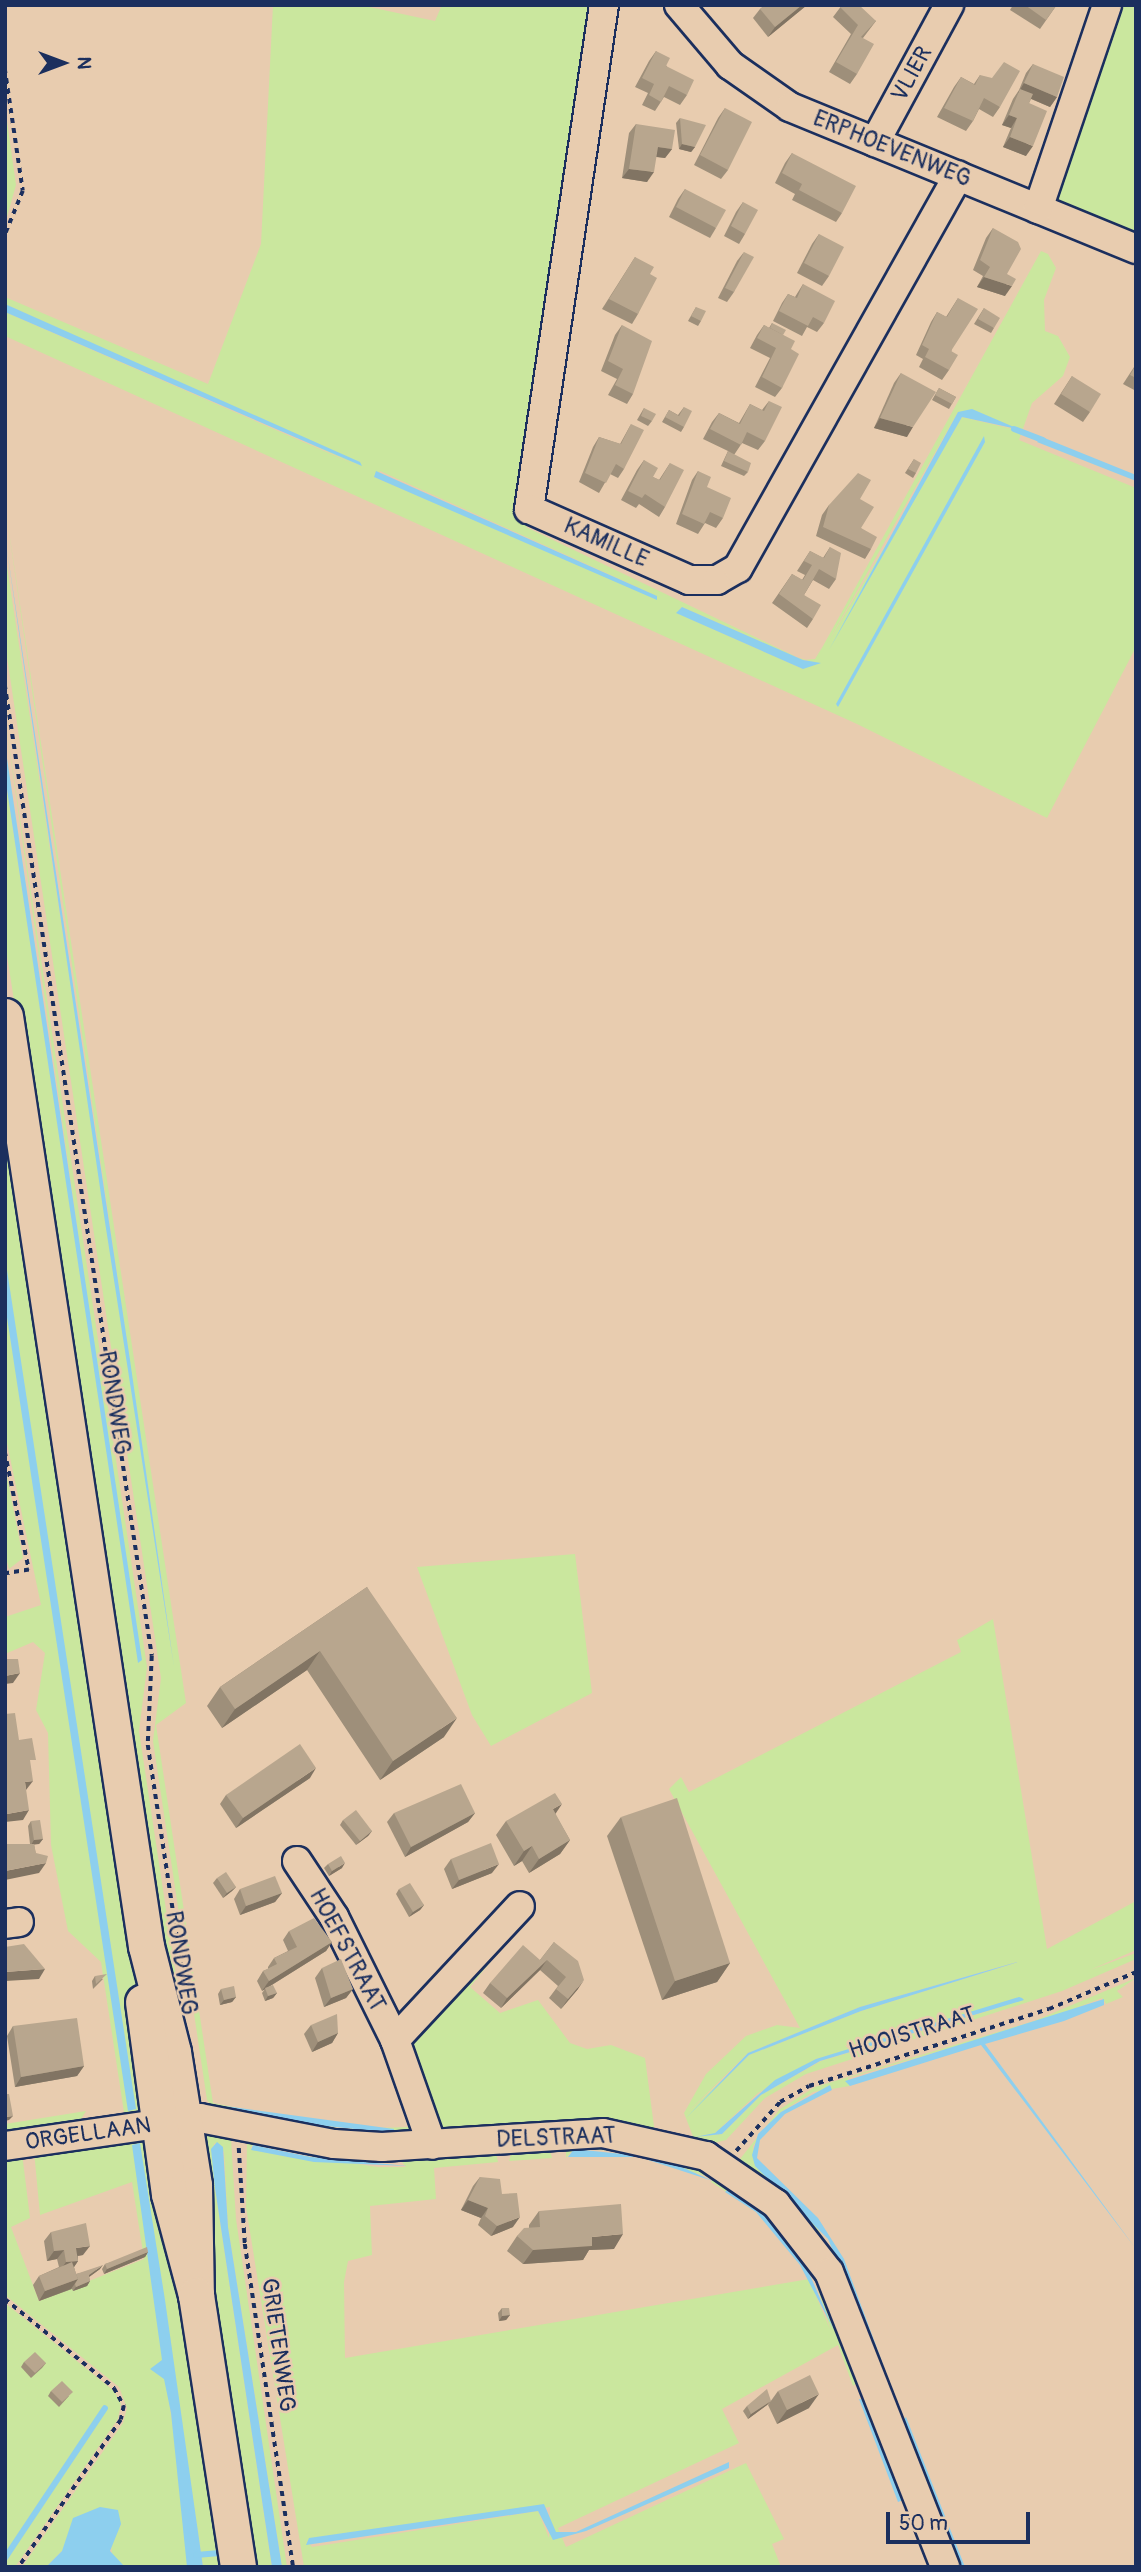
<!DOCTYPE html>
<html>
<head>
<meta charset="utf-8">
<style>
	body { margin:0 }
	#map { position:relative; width:1141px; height:2572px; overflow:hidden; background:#e8ccaf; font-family:Pangolin,sans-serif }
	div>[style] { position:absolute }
	.green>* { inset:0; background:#cae79e }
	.water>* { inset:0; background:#8dcfee }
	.stream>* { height:6px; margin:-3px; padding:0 3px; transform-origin:3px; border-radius:3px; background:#8dcfee }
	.path>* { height:3.5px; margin-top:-1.75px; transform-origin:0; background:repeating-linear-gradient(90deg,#1b2f5e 0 5px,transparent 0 10px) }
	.roads { filter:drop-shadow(2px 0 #1b2f5e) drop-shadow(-2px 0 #1b2f5e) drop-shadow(0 2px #1b2f5e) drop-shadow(0 -2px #1b2f5e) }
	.minor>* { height:28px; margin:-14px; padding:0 14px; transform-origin:14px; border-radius:14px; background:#e8ccaf }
	.major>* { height:35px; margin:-17.5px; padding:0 17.5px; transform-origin:17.5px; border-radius:17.5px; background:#e8ccaf }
	.wall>* { inset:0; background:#9e8f7a }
	.shaded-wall>* { inset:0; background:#817463 }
	.building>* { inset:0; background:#b8a68e }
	span { translate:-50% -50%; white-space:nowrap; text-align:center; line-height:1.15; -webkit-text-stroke:5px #e8ccaf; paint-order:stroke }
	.street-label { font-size:23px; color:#1b2f5e }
	.frame { position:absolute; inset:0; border:7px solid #1b2f5e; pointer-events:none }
	.north { position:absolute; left:28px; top:28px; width:70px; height:70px; -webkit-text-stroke:5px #e8ccaf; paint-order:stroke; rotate:90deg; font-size:19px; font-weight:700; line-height:28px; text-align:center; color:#1b2f5e }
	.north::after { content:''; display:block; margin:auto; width:24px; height:32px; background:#1b2f5e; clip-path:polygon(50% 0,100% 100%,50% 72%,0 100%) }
	.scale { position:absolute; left:886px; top:2512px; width:144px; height:32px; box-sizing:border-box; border:4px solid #1b2f5e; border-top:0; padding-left:9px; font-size:21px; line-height:24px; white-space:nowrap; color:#1b2f5e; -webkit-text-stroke:5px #e8ccaf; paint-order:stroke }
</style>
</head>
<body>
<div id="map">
	<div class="green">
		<div style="clip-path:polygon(evenodd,273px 5px,360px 5px,435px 21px,442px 5px,598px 5px,542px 515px,526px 527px,803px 660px,815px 659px,823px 646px,1041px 251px,1048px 254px,1056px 268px,1044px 300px,1045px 331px,1058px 336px,1070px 357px,1063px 376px,1032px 403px,1019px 440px,1136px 488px,1136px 647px,1047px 818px,857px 724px,5px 336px,5px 312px,361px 467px,5px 304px,5px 297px,208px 384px,261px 244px,273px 5px,958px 412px,1021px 431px,962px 417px,827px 644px,958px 412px,273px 5px,380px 471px,657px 596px,374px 477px,380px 471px,273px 5px,682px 607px,791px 655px,809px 661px,803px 669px,677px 613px,682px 607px)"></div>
		<div style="clip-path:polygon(1112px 5px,1136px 5px,1136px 233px,1056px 210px,1050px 193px)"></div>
		<div style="clip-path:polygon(5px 107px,16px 185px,5px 224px)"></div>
		<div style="clip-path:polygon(5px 505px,186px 1703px,156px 1725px,213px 2103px,342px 2129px,410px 2127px,414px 2107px,378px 2033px,384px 2031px,418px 2109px,410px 2134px,399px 2139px,324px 2137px,223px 2119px,207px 2100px,153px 1741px,161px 1678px,5px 644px,5px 553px,174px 1665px)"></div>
		<div style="clip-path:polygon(5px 718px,147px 1667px,139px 1731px,196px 2108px,188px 2109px,5px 943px,5px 776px,139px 1663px)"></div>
		<div style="clip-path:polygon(5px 1133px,136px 1950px,151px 2115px,125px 2119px,101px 1962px,68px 1931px,51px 1845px,48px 1733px,36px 1710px,45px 1653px,33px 1642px,5px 1654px,5px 1617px,41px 1605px,5px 1434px)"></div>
		<div style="clip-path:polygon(5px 1466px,23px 1558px,9px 1569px,5px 1554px)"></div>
		<div style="clip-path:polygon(575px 1554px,592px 1693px,491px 1746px,472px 1715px,417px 1567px)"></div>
		<div style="clip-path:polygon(evenodd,993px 1619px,1047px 1949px,1136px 1901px,1136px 1950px,1090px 1970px,1136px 1953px,1136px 1959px,1062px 1991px,806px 2074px,765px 2098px,726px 2140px,697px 2147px,684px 2113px,706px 2074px,746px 2036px,777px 2025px,800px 2028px,669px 1789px,681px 1777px,689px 1792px,961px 1652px,957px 1640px,993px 1619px,1021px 1961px,861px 2011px,749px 2055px,686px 2114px,748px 2053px,860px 2007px,1021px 1961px,993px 1619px,1009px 2005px,821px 2061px,761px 2095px,722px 2134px,695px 2137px,714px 2134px,758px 2093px,816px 2059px,1009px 2005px)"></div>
		<div style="clip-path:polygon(496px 1938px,505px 1944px,470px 1987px,500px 2013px,538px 2000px,570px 2043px,587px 2049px,611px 2045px,645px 2058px,655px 2134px,438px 2127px,404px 2049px)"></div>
		<div style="clip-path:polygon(1136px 1978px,1117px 1991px,1123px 1997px,1106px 2004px,1102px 1998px,1045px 2020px,848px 2078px,850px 2086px,813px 2092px,781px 2112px,753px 2146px,755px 2166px,810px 2216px,849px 2282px,960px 2567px,950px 2567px,843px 2290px,740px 2159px,780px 2109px,815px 2087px,1034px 2021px)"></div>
		<div style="clip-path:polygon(86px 2111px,76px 2127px,5px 2138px,5px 2124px)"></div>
		<div style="clip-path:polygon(192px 2128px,231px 2139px,236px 2219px,287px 2567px,282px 2567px,228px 2227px,224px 2152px,214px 2143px,215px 2188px,272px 2567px,249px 2567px)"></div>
		<div style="clip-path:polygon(154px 2134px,228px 2567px,203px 2567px,140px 2144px,133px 2145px,189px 2542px,187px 2567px,125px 2567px,113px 2560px,111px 2545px,121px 2524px,62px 2551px,46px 2567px,22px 2567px,123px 2423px,127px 2408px,119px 2387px,5px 2295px,5px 2156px,22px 2153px,30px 2218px,11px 2227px,39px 2301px,144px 2259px,132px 2182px,40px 2215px,34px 2151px)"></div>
		<div style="clip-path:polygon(evenodd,247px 2140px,496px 2153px,498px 2162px,434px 2168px,436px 2199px,370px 2206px,372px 2255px,348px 2261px,344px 2282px,345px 2358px,809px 2279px,830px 2329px,814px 2276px,776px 2224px,711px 2182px,713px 2178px,621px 2151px,574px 2149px,566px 2158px,566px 2152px,574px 2141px,719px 2169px,814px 2258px,859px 2381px,853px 2386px,838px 2345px,722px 2409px,739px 2443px,558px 2528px,566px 2547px,746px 2463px,784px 2539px,772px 2544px,781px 2567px,304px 2567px,246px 2207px,247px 2140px,253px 2145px,347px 2161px,402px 2162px,406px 2167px,378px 2167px,250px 2148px,253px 2145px,247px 2140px,550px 2507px,549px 2538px,538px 2511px,312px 2547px,307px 2541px,550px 2507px)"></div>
		<div style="clip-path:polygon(513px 2147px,549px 2147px,552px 2158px,509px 2161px)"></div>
		<div style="clip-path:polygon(5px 2303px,114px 2391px,121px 2404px,118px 2419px,15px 2567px,5px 2567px)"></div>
	</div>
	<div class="water">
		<div style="clip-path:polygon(5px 304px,360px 462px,362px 466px,5px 312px)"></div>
		<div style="clip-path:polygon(972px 409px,1021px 430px,962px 417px,829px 650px,958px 412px)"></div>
		<div style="clip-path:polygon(984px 436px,985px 442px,838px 707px,836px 704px)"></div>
		<div style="clip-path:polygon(1042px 437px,1136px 475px,1136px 481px,1037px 442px)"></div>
		<div style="clip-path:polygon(376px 471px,657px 596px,657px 600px,374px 477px)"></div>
		<div style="clip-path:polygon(5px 537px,130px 1360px,174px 1667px,105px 1222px)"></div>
		<div style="clip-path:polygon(682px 607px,803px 660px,821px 663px,803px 669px,676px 613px)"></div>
		<div style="clip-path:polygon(5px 745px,142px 1660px,138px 1663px,5px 776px)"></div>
		<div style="clip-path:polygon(5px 1257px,136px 2109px,128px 2111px,5px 1304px)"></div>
		<div style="clip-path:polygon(1021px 1961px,861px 2011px,749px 2055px,686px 2118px,748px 2053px,860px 2007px)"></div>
		<div style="clip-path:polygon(1019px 1997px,1022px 1998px,1024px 2000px,820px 2061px,761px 2095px,722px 2134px,695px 2137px,715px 2133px,775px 2080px,816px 2059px)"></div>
		<div style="clip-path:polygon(1104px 1999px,1104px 2005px,1064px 2021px,985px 2044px,1136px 2249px,981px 2045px,850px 2086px,845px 2081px)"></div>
		<div style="clip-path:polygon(830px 2085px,832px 2090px,785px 2114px,760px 2140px,757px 2158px,818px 2218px,844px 2259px,892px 2389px,828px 2239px,755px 2166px,752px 2155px,758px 2134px,781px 2112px)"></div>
		<div style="clip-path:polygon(225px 2106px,394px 2129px,394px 2133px,287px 2122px)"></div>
		<div style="clip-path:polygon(217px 2142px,223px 2147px,228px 2227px,282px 2567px,272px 2567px,215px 2188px,211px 2149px)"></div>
		<div style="clip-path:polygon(140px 2143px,165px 2300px,203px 2567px,187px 2567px,171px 2413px,164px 2379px,150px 2369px,162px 2360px,132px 2145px)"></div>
		<div style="clip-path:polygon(253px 2145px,311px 2157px,408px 2166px,314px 2162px,251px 2150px)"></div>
		<div style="clip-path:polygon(574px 2149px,661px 2158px,713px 2181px,639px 2157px,568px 2157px)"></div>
		<div style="clip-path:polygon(730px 2187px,776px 2224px,802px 2257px,834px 2330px,800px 2265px,756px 2212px,725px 2192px)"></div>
		<div style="clip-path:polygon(859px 2399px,866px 2400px,905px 2499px,898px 2502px)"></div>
		<div style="clip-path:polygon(906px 2417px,965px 2567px,960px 2567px,902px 2421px)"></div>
		<div style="clip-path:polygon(729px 2462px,729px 2468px,586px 2531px,553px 2540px,538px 2511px,306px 2545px,309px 2538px,544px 2504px,556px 2532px,576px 2532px)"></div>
		<div style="clip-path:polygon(100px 2507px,118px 2510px,121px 2524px,110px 2551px,125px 2567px,46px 2567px,62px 2551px,73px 2518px)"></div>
	</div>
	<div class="stream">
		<div style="left:1014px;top:429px;width:31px;rotate:21deg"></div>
		<div style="left:196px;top:2555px;width:21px;rotate:-5deg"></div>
		<div style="left:5px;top:2558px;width:180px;rotate:-56.3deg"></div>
	</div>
	<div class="path">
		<div style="left:5px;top:69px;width:123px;rotate:81.6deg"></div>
		<div style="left:23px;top:191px;width:48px;rotate:112.2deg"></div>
		<div style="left:5px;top:685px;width:982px;rotate:81.39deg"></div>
		<div style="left:152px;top:1656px;width:89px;rotate:92.6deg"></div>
		<div style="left:148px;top:1745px;width:234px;rotate:81.4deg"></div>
		<div style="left:5px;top:1452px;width:120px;rotate:78.5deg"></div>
		<div style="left:29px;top:1570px;width:24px;rotate:171deg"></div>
		<div style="left:239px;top:2148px;width:96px;rotate:86.4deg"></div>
		<div style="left:245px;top:2244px;width:327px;rotate:81.5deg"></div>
		<div style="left:736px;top:2151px;width:66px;rotate:-48.1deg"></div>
		<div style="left:780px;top:2102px;width:33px;rotate:-29deg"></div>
		<div style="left:809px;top:2086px;width:252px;rotate:-17.8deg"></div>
		<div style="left:1049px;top:2009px;width:95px;rotate:-23deg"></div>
		<div style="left:5px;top:2299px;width:141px;rotate:39.2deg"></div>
		<div style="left:114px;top:2388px;width:21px;rotate:61deg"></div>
		<div style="left:124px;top:2406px;width:14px;rotate:102deg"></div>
		<div style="left:121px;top:2420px;width:179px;rotate:124.8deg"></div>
	</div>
	<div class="roads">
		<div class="minor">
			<div style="left:604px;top:5px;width:510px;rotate:98.46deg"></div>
			<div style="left:529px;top:509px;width:175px;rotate:23.9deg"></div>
			<div style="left:689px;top:580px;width:28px"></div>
			<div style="left:717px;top:580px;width:24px;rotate:-30deg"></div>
			<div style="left:738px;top:568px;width:450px;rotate:-60.7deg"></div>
			<div style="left:679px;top:5px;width:79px;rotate:49.6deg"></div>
			<div style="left:730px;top:65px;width:73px;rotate:35deg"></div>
			<div style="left:790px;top:107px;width:374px;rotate:22.3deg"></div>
			<div style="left:875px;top:142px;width:156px;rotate:-61.6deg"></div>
			<div style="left:1038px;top:209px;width:215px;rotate:-71.3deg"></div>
			<div style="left:297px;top:1861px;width:67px;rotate:56.5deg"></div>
			<div style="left:334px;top:1917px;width:137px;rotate:63.6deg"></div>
			<div style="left:395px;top:2040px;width:111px;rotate:70.6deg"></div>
			<div style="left:5px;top:1924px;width:14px;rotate:-8deg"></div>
			<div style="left:395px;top:2040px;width:183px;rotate:-47deg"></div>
			<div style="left:5px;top:2146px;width:197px;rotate:-8.2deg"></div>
			<div style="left:200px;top:2118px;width:136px;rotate:11deg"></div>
			<div style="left:334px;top:2144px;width:48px;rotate:3.6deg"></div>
			<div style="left:382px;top:2147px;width:221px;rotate:-3.6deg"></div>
			<div style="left:603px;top:2133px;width:106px;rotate:12.6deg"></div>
			<div style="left:706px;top:2156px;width:85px;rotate:34.4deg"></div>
			<div style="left:776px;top:2204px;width:86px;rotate:52.1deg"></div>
			<div style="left:829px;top:2272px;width:317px;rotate:68.5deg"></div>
		</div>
		<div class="major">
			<div style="left:5px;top:1016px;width:941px;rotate:81.38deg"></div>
			<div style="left:146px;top:1946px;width:109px;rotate:75.7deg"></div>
			<div style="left:173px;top:2052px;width:135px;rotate:81deg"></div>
			<div style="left:194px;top:2185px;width:110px;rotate:89deg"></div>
			<div style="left:143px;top:2002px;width:194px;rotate:82.3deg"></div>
			<div style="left:169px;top:2194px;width:105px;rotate:75deg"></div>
			<div style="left:196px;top:2295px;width:275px;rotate:81.2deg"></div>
		</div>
	</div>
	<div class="wall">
		<div style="clip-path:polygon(765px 5px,807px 5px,768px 37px,753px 18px,760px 9px)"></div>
		<div style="clip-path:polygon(842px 5px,876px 21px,863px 38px,857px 74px,850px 84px,829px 72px,851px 34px,833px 17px)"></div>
		<div style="clip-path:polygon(1013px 5px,1055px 5px,1056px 6px,1040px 29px,1010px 10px)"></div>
		<div style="clip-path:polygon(656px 51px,687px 95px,680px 105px,664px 97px,655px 111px,642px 105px,648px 93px,635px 87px,649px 61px)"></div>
		<div style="clip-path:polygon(1033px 64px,1057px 97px,1050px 107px,1031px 99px,1029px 103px,1026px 156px,1003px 147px,1011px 128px,1002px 125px,1013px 99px,1019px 90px,1026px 73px)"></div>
		<div style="clip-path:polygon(980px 75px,1000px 107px,993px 117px,979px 109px,973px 121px,966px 131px,937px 117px,954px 87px,961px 77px,974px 84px)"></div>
		<div style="clip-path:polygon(725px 108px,728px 170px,721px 179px,694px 165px,718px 118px)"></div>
		<div style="clip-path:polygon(680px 118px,695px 147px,691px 152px,679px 149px,676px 123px)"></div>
		<div style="clip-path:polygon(636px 124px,672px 149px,665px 158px,656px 157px,647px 182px,622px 178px,629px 133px)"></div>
		<div style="clip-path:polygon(792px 153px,842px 213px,836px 222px,792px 200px,795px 194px,775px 183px,785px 163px)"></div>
		<div style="clip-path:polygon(685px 189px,716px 228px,710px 238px,669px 217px,678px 199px)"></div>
		<div style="clip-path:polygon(743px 202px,745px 234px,739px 244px,724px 236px,736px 212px)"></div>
		<div style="clip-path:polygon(993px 228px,1007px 274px,1005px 296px,977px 287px,983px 276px,973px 270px,986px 238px)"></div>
		<div style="clip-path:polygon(819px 234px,829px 276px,822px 286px,797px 273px,812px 244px)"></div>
		<div style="clip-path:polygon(744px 252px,734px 292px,727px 302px,718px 298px,737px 261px)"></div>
		<div style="clip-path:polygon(635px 257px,650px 274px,638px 314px,632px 324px,602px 309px)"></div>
		<div style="clip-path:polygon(803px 284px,824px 323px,817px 332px,807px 327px,802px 336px,773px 321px,782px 303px,788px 294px,795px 297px)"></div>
		<div style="clip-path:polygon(958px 298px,949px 370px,942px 380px,919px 367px,923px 359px,916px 355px,931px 322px,937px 312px,946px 317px)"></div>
		<div style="clip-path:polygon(696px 307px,701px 321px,698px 326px,688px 321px)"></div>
		<div style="clip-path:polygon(984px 308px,994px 328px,991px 333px,974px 324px)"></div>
		<div style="clip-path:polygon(772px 323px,783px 335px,791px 349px,782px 388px,775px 397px,755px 387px,770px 358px,750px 348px,757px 335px,764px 325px,769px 328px)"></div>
		<div style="clip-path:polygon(622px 325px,633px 394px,627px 404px,608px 395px,617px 379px,601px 371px,615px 335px)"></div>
		<div style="clip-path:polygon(1136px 364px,1136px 391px,1123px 384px)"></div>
		<div style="clip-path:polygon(901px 373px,907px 437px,874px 428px,894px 383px)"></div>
		<div style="clip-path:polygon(1072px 376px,1090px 412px,1083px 422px,1054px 404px)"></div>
		<div style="clip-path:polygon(939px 388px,956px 397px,949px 409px,932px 400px)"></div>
		<div style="clip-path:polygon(769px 401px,765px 441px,758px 450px,742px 443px,734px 455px,748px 472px,744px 476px,721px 466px,728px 451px,703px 439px,712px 422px,719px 413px,739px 423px,750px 404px,762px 410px)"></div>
		<div style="clip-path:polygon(684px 407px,684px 427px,681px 432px,662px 422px,669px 410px,678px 415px)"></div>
		<div style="clip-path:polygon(644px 408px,652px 421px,648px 426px,637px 420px)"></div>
		<div style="clip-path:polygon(631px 424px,624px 469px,618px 478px,610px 474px,599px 493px,579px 482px,593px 447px,599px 437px,620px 444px)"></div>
		<div style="clip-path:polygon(914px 459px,916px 473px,913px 478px,905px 473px)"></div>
		<div style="clip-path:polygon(644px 460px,653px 477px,659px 480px,670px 463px,665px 507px,659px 517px,639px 504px,636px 508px,621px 500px,637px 470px)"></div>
		<div style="clip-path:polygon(698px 471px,723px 518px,716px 528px,705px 523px,698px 534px,676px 524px,692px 480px)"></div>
		<div style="clip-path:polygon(860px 499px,861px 528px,871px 549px,865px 559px,816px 536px,822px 515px,829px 505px)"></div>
		<div style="clip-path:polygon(830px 547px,836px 579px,829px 589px,813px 580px,804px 595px,813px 619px,807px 628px,772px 603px,792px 574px,802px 580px,805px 575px,797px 571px,810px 551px,823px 558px)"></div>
		<div style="clip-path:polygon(367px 1587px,444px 1737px,380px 1780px,307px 1670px,222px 1728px,207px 1706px,220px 1687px)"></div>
		<div style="clip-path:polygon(310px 1778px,236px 1828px,220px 1804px,226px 1795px)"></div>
		<div style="clip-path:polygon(394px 1813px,475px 1813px,468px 1822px,405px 1857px,387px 1822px)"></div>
		<div style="clip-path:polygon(555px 1814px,570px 1840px,560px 1854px,529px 1873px,522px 1861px,514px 1866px,496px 1835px,506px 1821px)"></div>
		<div style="clip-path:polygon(621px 1817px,730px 1963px,717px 1982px,662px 2000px,607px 1836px)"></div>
		<div style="clip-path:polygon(343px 1820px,372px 1831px,368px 1836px,356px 1845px,340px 1825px)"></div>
		<div style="clip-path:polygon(31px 1821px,43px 1839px,39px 1844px,34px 1844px,39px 1873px,30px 1844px,28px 1826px)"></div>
		<div style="clip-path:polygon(451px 1859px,492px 1873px,452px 1889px,444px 1869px)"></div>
		<div style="clip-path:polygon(328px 1864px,342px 1868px,329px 1876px,324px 1868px)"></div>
		<div style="clip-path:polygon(217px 1878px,236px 1887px,232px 1891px,223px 1898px,213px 1883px)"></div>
		<div style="clip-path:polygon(240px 1889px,282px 1893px,275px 1902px,240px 1915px,234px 1899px)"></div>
		<div style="clip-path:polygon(399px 1889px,424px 1905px,420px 1910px,409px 1917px,396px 1894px)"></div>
		<div style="clip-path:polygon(289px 1931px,332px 1942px,326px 1951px,267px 1988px,277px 1993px,273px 1998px,265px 2001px,262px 1993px,265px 1989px,262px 1991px,257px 1981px,263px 1971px,268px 1969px,268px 1967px,274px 1958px,288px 1951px,283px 1940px)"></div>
		<div style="clip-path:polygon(554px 1942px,578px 1989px,561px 2009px,549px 1998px,558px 1986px,540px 1970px,501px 2008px,483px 1993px,490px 1983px,540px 1960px)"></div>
		<div style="clip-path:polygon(322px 1968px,353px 1989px,346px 1998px,324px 2007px,315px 1978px)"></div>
		<div style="clip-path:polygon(95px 1976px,103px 1979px,93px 1989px,92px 1981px)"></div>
		<div style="clip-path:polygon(221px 1989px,236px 1997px,232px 2002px,220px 2005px,218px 1994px)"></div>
		<div style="clip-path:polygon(311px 2025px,338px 2033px,332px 2043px,312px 2052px,304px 2034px)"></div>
		<div style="clip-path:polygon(13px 2026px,84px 2066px,77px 2076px,15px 2087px,7px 2036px)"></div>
		<div style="clip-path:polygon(480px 2177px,513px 2227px,491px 2236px,478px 2225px,481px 2218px,461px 2210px,473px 2186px)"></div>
		<div style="clip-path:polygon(539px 2211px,614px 2249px,589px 2250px,583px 2260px,523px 2264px,507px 2251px,517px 2236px,529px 2228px,529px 2225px)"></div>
		<div style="clip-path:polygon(51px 2232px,83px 2255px,78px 2256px,78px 2261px,74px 2267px,76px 2274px,100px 2269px,89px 2277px,90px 2281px,87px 2286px,73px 2291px,72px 2289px,39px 2301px,33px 2285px,39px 2276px,59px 2267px,57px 2259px,47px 2261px,44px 2241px)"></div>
		<div style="clip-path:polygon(148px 2252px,145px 2257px,104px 2274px,102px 2269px,105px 2264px)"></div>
		<div style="clip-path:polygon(502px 2308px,510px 2315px,506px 2320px,499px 2321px,498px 2313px)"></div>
		<div style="clip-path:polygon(24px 2362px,46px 2363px,42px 2368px,31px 2378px,21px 2367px)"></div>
		<div style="clip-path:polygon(51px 2391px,69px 2396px,59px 2407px,48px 2396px)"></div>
		<div style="clip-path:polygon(778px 2391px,809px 2408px,777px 2424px,768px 2405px)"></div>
		<div style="clip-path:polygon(771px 2401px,767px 2405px,748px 2419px,743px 2411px,747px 2406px)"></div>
	</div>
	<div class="shaded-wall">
		<div style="clip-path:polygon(802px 5px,807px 5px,768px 37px,775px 27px)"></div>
		<div style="clip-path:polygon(1024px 83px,1057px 97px,1050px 107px,1018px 93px)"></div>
		<div style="clip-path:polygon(1009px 115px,1017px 118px,1011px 128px,1002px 125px)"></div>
		<div style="clip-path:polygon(1010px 137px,1033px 146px,1026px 156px,1003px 147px)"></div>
		<div style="clip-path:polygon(682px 144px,695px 147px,691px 152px,679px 149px)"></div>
		<div style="clip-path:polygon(658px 147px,672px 149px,665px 158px,651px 156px)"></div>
		<div style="clip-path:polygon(629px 169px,654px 172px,647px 182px,622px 178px)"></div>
		<div style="clip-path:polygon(984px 277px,1012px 286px,1005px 296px,977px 287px)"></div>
		<div style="clip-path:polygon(880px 418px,913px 427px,907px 437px,874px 428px)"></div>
		<div style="clip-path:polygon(320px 1651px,307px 1670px,222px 1728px,235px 1709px)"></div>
		<div style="clip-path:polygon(20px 1673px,13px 1683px,5px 1684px,5px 1676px)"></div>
		<div style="clip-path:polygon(457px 1718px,444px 1737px,380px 1780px,393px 1761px)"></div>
		<div style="clip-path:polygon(316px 1768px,310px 1778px,236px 1828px,243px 1818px)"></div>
		<div style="clip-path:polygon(33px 1781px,26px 1790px,25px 1782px)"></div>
		<div style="clip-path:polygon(562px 1804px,552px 1819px,553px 1809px)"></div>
		<div style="clip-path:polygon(29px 1810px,23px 1820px,5px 1822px,5px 1816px,7px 1814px)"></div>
		<div style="clip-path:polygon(475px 1813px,468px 1822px,405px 1857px,411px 1847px)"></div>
		<div style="clip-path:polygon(372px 1831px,368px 1836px,356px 1845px,360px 1841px)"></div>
		<div style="clip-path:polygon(43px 1839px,39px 1844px,31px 1845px,34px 1840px)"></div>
		<div style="clip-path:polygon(570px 1840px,560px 1854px,529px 1873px,539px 1859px)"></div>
		<div style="clip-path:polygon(532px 1846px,522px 1861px,514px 1866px,524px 1851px)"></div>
		<div style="clip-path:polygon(46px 1863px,39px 1873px,5px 1880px,5px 1871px)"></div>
		<div style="clip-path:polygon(345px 1863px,342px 1868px,329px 1876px,332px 1871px)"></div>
		<div style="clip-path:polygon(499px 1864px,492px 1873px,452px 1889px,459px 1880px)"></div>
		<div style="clip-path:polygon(236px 1887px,232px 1891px,223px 1898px,227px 1893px)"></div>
		<div style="clip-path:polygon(282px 1893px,275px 1902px,240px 1915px,246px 1906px)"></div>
		<div style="clip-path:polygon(424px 1905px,420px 1910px,409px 1917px,413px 1912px)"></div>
		<div style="clip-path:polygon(332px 1942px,326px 1951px,262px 1991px,269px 1981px)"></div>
		<div style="clip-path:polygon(547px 1960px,540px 1970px,501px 2008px,507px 1998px)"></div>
		<div style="clip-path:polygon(730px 1963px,717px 1982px,662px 2000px,675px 1981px)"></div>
		<div style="clip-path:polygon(45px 1969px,39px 1979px,5px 1981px,5px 1972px)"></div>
		<div style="clip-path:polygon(584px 1980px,578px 1989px,561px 2009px,568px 1999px)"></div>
		<div style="clip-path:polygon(353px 1989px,346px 1998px,324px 2007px,331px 1998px)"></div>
		<div style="clip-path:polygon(277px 1993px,273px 1998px,265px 2001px,268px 1996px)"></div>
		<div style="clip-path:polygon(236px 1997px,232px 2002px,220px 2005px,224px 2000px)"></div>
		<div style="clip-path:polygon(338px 2033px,332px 2043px,312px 2052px,318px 2042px)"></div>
		<div style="clip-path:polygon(84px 2066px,77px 2076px,15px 2087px,21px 2077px)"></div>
		<div style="clip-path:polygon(13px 2116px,9px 2120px,5px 2121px,5px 2117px)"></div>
		<div style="clip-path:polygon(468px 2200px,488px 2208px,481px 2218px,461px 2210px)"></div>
		<div style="clip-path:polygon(520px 2217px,513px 2227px,491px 2236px,497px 2226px)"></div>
		<div style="clip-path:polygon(623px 2234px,614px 2249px,589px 2250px,583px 2260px,523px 2264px,533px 2250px,592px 2237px)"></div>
		<div style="clip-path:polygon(90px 2246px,83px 2255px,70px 2257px,76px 2248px)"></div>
		<div style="clip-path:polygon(64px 2250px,57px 2259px,47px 2261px,54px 2251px)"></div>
		<div style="clip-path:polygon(148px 2252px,145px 2257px,104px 2274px,107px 2269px)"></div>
		<div style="clip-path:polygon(78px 2261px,72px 2270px,59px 2272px,66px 2262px)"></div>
		<div style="clip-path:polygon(103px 2265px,100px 2269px,85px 2280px,89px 2275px)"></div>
		<div style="clip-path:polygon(78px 2279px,71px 2289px,39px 2301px,45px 2291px)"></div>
		<div style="clip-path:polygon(90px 2281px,87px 2286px,73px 2291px,76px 2287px)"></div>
		<div style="clip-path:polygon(510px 2315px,506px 2320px,499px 2321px,502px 2316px)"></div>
		<div style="clip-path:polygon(819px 2394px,809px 2408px,777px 2424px,787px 2410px)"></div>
		<div style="clip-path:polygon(771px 2401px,767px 2405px,748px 2419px,751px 2414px)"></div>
	</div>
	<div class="building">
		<div style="clip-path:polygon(765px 5px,802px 5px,775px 27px,760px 9px)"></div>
		<div style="clip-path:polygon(842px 5px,859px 5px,876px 21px,861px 37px,874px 44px,857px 74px,836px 62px,858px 25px,840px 7px)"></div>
		<div style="clip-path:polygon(1025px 5px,1055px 5px,1056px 6px,1046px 20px)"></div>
		<div style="clip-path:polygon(656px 51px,670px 58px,666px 66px,694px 80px,687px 95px,669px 86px,661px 102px,649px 95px,654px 84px,642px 78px)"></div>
		<div style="clip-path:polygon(1004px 62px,1020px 71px,1000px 107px,984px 98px,973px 121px,944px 108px,961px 77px,975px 85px,980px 75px,992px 78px)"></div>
		<div style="clip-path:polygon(1033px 64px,1064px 77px,1057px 97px,1024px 83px)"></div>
		<div style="clip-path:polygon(1020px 89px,1033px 94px,1029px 103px,1047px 111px,1033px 146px,1010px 137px,1017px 118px,1009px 115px)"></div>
		<div style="clip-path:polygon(725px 108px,752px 122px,728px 170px,700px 155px)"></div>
		<div style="clip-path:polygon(680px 118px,706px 125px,695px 147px,682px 144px)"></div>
		<div style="clip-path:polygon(636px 124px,675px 130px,672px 149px,658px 147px,654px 172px,629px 169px)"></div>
		<div style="clip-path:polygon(792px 153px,856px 186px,842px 213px,799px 190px,802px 184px,782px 173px)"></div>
		<div style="clip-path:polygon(685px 189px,726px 210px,716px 228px,676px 207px)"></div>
		<div style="clip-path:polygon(743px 202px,758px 210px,745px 234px,731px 226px)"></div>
		<div style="clip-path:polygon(993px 228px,1018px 242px,1021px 249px,1007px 274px,1016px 279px,1012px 286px,984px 277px,990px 267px,980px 260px)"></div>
		<div style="clip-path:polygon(819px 234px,844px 247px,829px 276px,804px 263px)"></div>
		<div style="clip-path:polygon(744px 252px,754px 257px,734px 292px,725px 288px)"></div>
		<div style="clip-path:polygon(635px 257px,654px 267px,650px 274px,657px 278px,638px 314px,609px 299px)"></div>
		<div style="clip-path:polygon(803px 284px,835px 301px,824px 323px,813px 317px,808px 326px,779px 311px,788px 294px,797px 298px)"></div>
		<div style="clip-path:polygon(958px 298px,978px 309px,951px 351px,958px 355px,949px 370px,925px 357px,929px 349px,922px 345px,937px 312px,947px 317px)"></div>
		<div style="clip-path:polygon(696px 307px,706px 311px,701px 321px,691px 316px)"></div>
		<div style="clip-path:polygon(984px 308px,1000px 318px,994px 328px,978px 319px)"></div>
		<div style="clip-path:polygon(772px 323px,786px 330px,783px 335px,770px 328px)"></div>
		<div style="clip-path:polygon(622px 325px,652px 341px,633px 394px,615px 385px,623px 369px,608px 361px)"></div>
		<div style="clip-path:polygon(764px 325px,795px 341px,791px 349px,799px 354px,782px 388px,762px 377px,776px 348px,757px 338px)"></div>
		<div style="clip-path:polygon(1136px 365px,1136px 378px,1130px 375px)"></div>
		<div style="clip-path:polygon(901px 373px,936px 392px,913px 427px,880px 418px)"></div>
		<div style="clip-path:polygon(1072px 376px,1101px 394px,1090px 412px,1061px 394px)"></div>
		<div style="clip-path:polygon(939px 388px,956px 397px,952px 404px,935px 395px)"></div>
		<div style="clip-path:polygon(769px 401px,782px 407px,765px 441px,747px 432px,741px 445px,710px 429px,719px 413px,740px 424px,750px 404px,764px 411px)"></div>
		<div style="clip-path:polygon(684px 407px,692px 411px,684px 427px,665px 417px,669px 410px,679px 416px)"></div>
		<div style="clip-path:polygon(644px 408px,656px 414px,652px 421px,641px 416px)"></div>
		<div style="clip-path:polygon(631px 424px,644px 430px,624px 469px,616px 464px,606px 483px,585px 473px,599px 437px,621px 444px)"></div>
		<div style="clip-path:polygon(728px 451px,751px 463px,748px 472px,724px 461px)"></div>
		<div style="clip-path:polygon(914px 459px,921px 463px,916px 473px,908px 469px)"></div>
		<div style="clip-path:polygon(644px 460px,658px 468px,653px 477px,660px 480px,670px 463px,684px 470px,665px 507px,645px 494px,642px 498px,628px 491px)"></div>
		<div style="clip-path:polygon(698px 471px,711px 477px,707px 487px,731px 498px,723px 518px,710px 512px,704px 524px,682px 514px)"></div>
		<div style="clip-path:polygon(858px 473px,871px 480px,860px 499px,874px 507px,861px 528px,877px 537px,871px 549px,823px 527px,829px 505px)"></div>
		<div style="clip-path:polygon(830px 547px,841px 553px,836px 579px,819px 569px,804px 595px,821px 605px,813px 619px,779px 594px,792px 574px,803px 580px,812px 565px,804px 561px,810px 551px,824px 558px)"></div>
		<div style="clip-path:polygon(367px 1587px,457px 1718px,393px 1761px,320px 1651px,235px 1709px,220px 1687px)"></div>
		<div style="clip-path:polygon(5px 1659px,18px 1659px,20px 1673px,5px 1676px)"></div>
		<div style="clip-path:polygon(15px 1713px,19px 1740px,32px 1738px,36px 1760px,30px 1760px,33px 1781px,25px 1782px,29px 1810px,7px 1814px,5px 1804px,5px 1714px)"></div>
		<div style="clip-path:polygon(300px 1744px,316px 1768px,243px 1818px,226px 1795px)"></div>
		<div style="clip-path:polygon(461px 1784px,475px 1813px,411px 1847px,394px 1813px)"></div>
		<div style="clip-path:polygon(555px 1793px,562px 1804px,553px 1809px,570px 1840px,539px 1859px,532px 1846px,524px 1851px,506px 1821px)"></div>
		<div style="clip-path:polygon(677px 1798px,730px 1963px,675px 1981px,621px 1817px)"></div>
		<div style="clip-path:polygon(356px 1810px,372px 1831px,360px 1841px,343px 1820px)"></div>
		<div style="clip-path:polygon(40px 1820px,43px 1839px,34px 1840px,31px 1821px)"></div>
		<div style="clip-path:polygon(491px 1843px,499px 1864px,459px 1880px,451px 1859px)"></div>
		<div style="clip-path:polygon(5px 1844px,34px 1844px,36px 1853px,48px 1856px,46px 1863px,5px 1871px)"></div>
		<div style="clip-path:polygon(341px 1856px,345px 1863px,332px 1871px,328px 1864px)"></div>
		<div style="clip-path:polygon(226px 1872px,236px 1887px,227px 1893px,217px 1878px)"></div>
		<div style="clip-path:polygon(275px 1876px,282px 1893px,246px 1906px,240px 1889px)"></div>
		<div style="clip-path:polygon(410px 1883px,424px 1905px,413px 1912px,399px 1889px)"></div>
		<div style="clip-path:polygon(314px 1918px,332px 1942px,269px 1981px,263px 1971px,277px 1964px,274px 1958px,297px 1947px,289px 1931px)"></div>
		<div style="clip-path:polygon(554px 1942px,578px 1961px,584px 1980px,568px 1999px,556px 1989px,566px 1977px,547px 1960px,507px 1998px,490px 1983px,523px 1945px,540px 1960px)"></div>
		<div style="clip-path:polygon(24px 1944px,45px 1969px,5px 1972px,5px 1947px)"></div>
		<div style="clip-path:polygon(341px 1959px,353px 1989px,331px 1998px,322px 1968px)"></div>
		<div style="clip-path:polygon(107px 1974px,96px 1984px,95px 1976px)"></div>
		<div style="clip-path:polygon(273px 1985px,277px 1993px,268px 1996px,265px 1988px)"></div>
		<div style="clip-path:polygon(234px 1986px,236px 1997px,224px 2000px,221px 1989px)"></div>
		<div style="clip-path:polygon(337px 2014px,338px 2033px,318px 2042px,311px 2025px)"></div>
		<div style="clip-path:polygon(77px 2018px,84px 2066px,21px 2077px,13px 2026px)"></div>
		<div style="clip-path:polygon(5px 2094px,9px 2094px,13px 2116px,5px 2117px)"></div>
		<div style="clip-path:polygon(480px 2177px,500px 2179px,502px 2194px,517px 2193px,520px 2217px,497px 2226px,485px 2216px,488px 2208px,468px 2200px)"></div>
		<div style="clip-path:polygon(621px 2204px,623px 2234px,592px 2237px,592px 2246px,533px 2250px,517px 2236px,524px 2228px,540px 2227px,539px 2211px)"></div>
		<div style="clip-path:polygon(86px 2223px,90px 2246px,76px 2248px,78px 2261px,66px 2262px,64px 2250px,54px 2251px,51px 2232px)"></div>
		<div style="clip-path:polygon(147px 2247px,148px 2252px,107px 2269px,105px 2264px)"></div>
		<div style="clip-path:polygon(72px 2262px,78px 2279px,45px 2291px,39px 2276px)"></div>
		<div style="clip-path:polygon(103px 2265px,89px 2275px,90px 2281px,76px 2287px,75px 2284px,78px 2279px,76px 2274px)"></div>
		<div style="clip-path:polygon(502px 2308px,509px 2308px,510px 2315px,502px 2316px)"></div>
		<div style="clip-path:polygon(35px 2352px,46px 2363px,35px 2373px,24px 2362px)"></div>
		<div style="clip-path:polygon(810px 2375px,819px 2394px,787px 2410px,778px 2391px)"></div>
		<div style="clip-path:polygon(62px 2381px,73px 2392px,62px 2402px,51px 2391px)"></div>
		<div style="clip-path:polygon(767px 2389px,771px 2401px,751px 2414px,747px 2406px)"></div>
	</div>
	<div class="street-label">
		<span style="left:912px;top:74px;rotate:-61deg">VLIER</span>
		<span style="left:892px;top:149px;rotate:22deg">ERPHOEVENWEG</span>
		<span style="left:606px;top:543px;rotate:24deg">KAMILLE</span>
		<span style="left:114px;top:1403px;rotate:81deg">RONDWEG</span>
		<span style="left:347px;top:1950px;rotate:62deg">HOEFSTRAAT</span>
		<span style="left:181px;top:1963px;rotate:81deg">RONDWEG</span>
		<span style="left:912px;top:2033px;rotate:-17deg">HOOISTRAAT</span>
		<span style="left:88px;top:2134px;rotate:-8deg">ORGELLAAN</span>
		<span style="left:556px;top:2138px;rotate:-2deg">DELSTRAAT</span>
		<span style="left:278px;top:2345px;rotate:82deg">GRIETENWEG</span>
	</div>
	<div class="frame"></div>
	<div class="north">N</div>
	<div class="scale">50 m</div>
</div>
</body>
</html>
